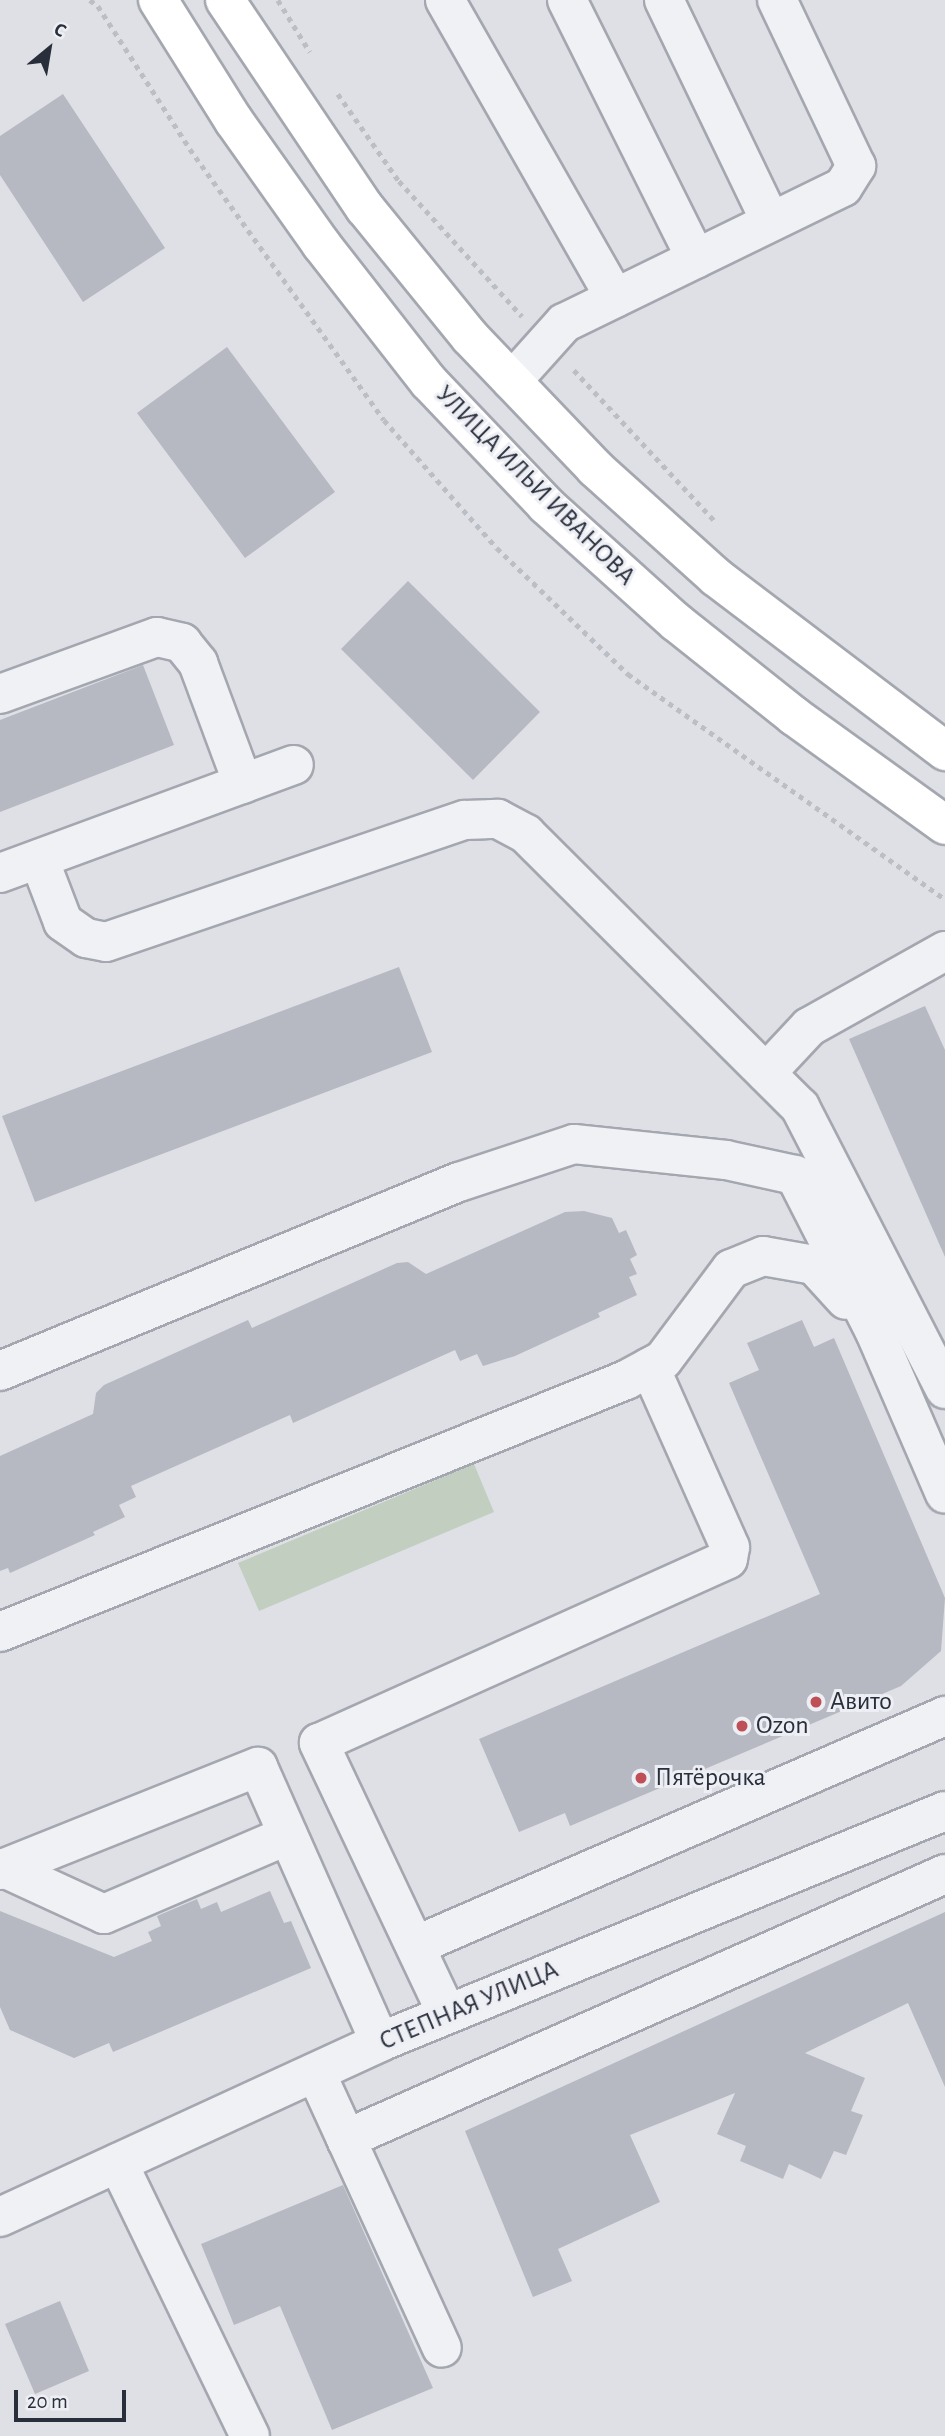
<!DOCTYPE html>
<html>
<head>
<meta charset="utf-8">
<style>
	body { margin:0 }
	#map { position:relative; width:945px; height:2436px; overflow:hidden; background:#dee0e6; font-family:"Alegreya Sans",sans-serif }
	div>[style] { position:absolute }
	.green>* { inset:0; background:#c2cfc0 }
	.building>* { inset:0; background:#b6b9c2 }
	.path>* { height:4.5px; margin-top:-2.25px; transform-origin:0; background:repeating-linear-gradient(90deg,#bcbec5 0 5px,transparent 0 10px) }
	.roads { filter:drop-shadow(2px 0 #a4a7af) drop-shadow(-2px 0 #a4a7af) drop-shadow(0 2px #a4a7af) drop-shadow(0 -2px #a4a7af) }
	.minor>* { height:38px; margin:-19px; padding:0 19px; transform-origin:19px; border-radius:19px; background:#f0f1f5 }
	.major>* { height:38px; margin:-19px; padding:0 19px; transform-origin:19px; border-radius:19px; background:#fff }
	.dots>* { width:19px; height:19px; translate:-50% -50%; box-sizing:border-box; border:4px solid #edeff4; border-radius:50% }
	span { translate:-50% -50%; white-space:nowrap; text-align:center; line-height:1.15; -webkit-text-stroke:6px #edeff4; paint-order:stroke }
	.street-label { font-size:26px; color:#292e3b }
	.poi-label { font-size:26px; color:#292e3b }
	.left { translate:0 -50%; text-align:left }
	.north { position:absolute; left:14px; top:14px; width:70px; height:70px; -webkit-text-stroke:5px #edeff4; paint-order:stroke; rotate:30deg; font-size:19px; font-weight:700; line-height:28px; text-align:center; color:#292e3b }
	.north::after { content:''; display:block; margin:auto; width:24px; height:32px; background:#292e3b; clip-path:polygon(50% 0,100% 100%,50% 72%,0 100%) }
	.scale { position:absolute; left:14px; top:2390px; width:112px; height:32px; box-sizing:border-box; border:4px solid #292e3b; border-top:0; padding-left:9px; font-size:21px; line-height:24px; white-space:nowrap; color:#292e3b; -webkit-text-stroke:5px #edeff4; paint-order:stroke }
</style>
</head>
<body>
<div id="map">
	<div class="green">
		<div style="clip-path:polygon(474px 1464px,494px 1512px,259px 1611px,238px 1563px)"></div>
	</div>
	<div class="building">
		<div style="clip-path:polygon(63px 94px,165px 248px,83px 302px,0 175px,0 136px)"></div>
		<div style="clip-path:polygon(227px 347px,335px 492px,245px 558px,137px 413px)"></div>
		<div style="clip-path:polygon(408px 581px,540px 712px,473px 780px,341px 649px)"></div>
		<div style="clip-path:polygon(143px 665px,174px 745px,0 812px,0 720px)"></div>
		<div style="clip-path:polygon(399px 967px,432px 1052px,35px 1202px,2px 1116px)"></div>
		<div style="clip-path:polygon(925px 1006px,945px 1050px,945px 1257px,849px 1039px)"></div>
		<div style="clip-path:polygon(584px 1211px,612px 1218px,619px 1233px,626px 1230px,637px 1255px,630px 1259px,637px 1274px,629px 1277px,637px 1295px,598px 1313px,600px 1317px,515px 1356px,483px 1366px,477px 1354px,460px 1361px,455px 1350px,293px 1423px,290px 1415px,131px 1486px,136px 1497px,119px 1505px,125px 1517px,93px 1532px,95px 1535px,10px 1573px,8px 1568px,0 1571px,0 1456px,93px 1414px,96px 1393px,104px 1385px,248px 1320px,252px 1328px,397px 1263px,408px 1262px,426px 1274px,565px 1212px)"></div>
		<div style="clip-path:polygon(802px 1320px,814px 1347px,834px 1338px,945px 1598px,941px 1651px,901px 1686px,570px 1826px,565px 1813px,519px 1832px,479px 1739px,820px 1594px,729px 1383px,759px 1370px,747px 1343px)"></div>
		<div style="clip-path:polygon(270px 1891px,284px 1923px,291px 1921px,311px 1968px,113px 2052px,109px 2043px,74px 2058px,10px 2030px,0 2007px,0 1911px,114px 1957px,152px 1941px,148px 1932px,161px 1926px,157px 1916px,197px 1899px,201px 1909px,217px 1902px,221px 1912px)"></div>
		<div style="clip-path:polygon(945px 1912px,945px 2087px,908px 2003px,805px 2053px,865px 2078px,851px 2111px,863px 2115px,846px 2155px,834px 2151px,821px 2179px,789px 2164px,783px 2179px,740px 2161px,746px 2146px,717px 2134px,735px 2093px,630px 2135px,660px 2202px,558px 2249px,572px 2281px,533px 2297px,465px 2131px)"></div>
		<div style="clip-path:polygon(343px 2185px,433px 2388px,332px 2430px,280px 2306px,234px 2325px,201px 2244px)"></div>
		<div style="clip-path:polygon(60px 2301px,89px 2371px,35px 2394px,5px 2324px)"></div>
	</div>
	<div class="path">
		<div style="left:90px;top:0;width:10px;rotate:37deg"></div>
		<div style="left:98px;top:6px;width:170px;rotate:57.2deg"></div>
		<div style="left:190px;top:149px;width:333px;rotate:54.4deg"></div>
		<div style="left:384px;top:420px;width:171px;rotate:48.6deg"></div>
		<div style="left:497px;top:548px;width:182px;rotate:43.9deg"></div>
		<div style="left:628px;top:674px;width:389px;rotate:35.4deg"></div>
		<div style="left:278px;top:0;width:61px;rotate:58.4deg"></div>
		<div style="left:338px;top:94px;width:106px;rotate:55deg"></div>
		<div style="left:399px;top:181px;width:183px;rotate:47.7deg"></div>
		<div style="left:574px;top:370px;width:205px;rotate:47deg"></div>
	</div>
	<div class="roads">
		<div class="minor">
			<div style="left:445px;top:0;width:343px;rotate:60.3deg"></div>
			<div style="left:567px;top:0;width:289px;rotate:63.5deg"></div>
			<div style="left:664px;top:0;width:246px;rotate:64.3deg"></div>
			<div style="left:512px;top:381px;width:78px;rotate:-48.1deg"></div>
			<div style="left:564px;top:323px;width:310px;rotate:-26deg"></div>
			<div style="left:843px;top:187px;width:25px;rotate:-58deg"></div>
			<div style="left:856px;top:166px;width:184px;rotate:-115.4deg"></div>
			<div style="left:0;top:694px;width:167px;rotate:-20deg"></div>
			<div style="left:157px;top:637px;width:26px;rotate:13deg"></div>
			<div style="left:182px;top:643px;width:26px;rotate:51deg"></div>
			<div style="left:198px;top:663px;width:129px;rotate:69.6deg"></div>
			<div style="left:39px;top:859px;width:67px;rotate:69.1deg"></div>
			<div style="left:63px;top:922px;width:28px;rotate:35deg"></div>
			<div style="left:86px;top:938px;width:20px;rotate:11deg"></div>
			<div style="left:106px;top:942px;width:379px;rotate:-18.8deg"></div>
			<div style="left:465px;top:820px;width:33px;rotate:-2deg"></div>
			<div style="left:498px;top:819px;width:32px;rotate:28deg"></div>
			<div style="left:526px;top:834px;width:387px;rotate:44.9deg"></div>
			<div style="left:800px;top:1107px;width:317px;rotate:62.8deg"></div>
			<div style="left:0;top:873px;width:313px;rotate:-20.2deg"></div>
			<div style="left:766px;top:1073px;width:63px;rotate:-46.9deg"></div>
			<div style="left:809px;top:1027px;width:156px;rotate:-29.2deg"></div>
			<div style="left:0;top:1371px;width:496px;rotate:-22.4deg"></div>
			<div style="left:459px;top:1182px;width:121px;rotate:-18.3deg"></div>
			<div style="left:574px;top:1144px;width:153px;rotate:6deg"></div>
			<div style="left:726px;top:1160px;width:71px;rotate:12.3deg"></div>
			<div style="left:795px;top:1175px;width:176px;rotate:63deg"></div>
			<div style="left:875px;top:1332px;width:176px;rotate:66.6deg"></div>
			<div style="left:0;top:1632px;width:675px;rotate:-21.93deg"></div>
			<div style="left:626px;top:1380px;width:42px;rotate:-28.4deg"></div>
			<div style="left:663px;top:1360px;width:114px;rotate:-53.2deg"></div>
			<div style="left:731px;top:1269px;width:35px;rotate:-22deg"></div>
			<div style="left:763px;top:1256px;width:52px;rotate:10deg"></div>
			<div style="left:814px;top:1265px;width:47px;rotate:47.6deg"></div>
			<div style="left:4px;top:1868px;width:110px;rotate:24.7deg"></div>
			<div style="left:104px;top:1914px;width:200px;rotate:-23.2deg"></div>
			<div style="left:0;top:1870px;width:278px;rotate:-21.8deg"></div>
			<div style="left:258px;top:1767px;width:301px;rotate:66.1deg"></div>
			<div style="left:417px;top:1945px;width:576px;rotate:-23.45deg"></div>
			<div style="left:447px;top:2014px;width:300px;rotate:-115.3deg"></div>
			<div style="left:319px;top:1743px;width:448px;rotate:-24.2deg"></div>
			<div style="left:728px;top:1559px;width:12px;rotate:-81deg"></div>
			<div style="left:730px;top:1547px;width:197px;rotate:-114deg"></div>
			<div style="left:316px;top:2073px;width:302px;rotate:65.4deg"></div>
			<div style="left:346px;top:2139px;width:655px;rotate:-23.86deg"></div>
			<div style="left:118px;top:2163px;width:303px;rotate:64.2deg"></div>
			<div style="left:0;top:2217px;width:418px;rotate:-24.7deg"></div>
			<div style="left:380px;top:2042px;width:610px;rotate:-22.24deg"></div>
		</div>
		<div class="major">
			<div style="left:158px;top:0;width:143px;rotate:57.9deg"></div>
			<div style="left:234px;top:121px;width:151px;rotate:54.7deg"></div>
			<div style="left:321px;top:244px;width:175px;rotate:52deg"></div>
			<div style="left:429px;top:382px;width:170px;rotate:46.4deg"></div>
			<div style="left:546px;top:505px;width:175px;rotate:42deg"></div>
			<div style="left:676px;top:622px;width:151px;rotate:38.5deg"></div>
			<div style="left:794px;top:716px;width:186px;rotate:35.8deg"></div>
			<div style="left:225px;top:0;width:251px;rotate:56.1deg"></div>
			<div style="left:365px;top:208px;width:166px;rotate:50.9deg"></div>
			<div style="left:470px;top:337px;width:181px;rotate:46.3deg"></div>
			<div style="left:595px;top:468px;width:163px;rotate:42deg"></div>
			<div style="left:716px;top:577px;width:288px;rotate:37.2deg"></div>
		</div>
	</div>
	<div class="dots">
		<div style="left:816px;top:1702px;background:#bf4f56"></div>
		<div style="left:742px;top:1726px;background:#bf4f56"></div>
		<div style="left:641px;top:1778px;background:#bf4f56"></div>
	</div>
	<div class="street-label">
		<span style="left:535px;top:486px;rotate:45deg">УЛИЦА ИЛЬИ ИВАНОВА</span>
		<span style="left:469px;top:2006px;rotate:-23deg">СТЕПНАЯ УЛИЦА</span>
	</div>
	<div class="poi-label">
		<span class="left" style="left:830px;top:1702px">Авито</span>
		<span class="left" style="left:756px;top:1726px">Ozon</span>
		<span class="left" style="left:655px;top:1778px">Пятёрочка</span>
	</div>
	<div class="north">С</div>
	<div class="scale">20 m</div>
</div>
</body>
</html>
